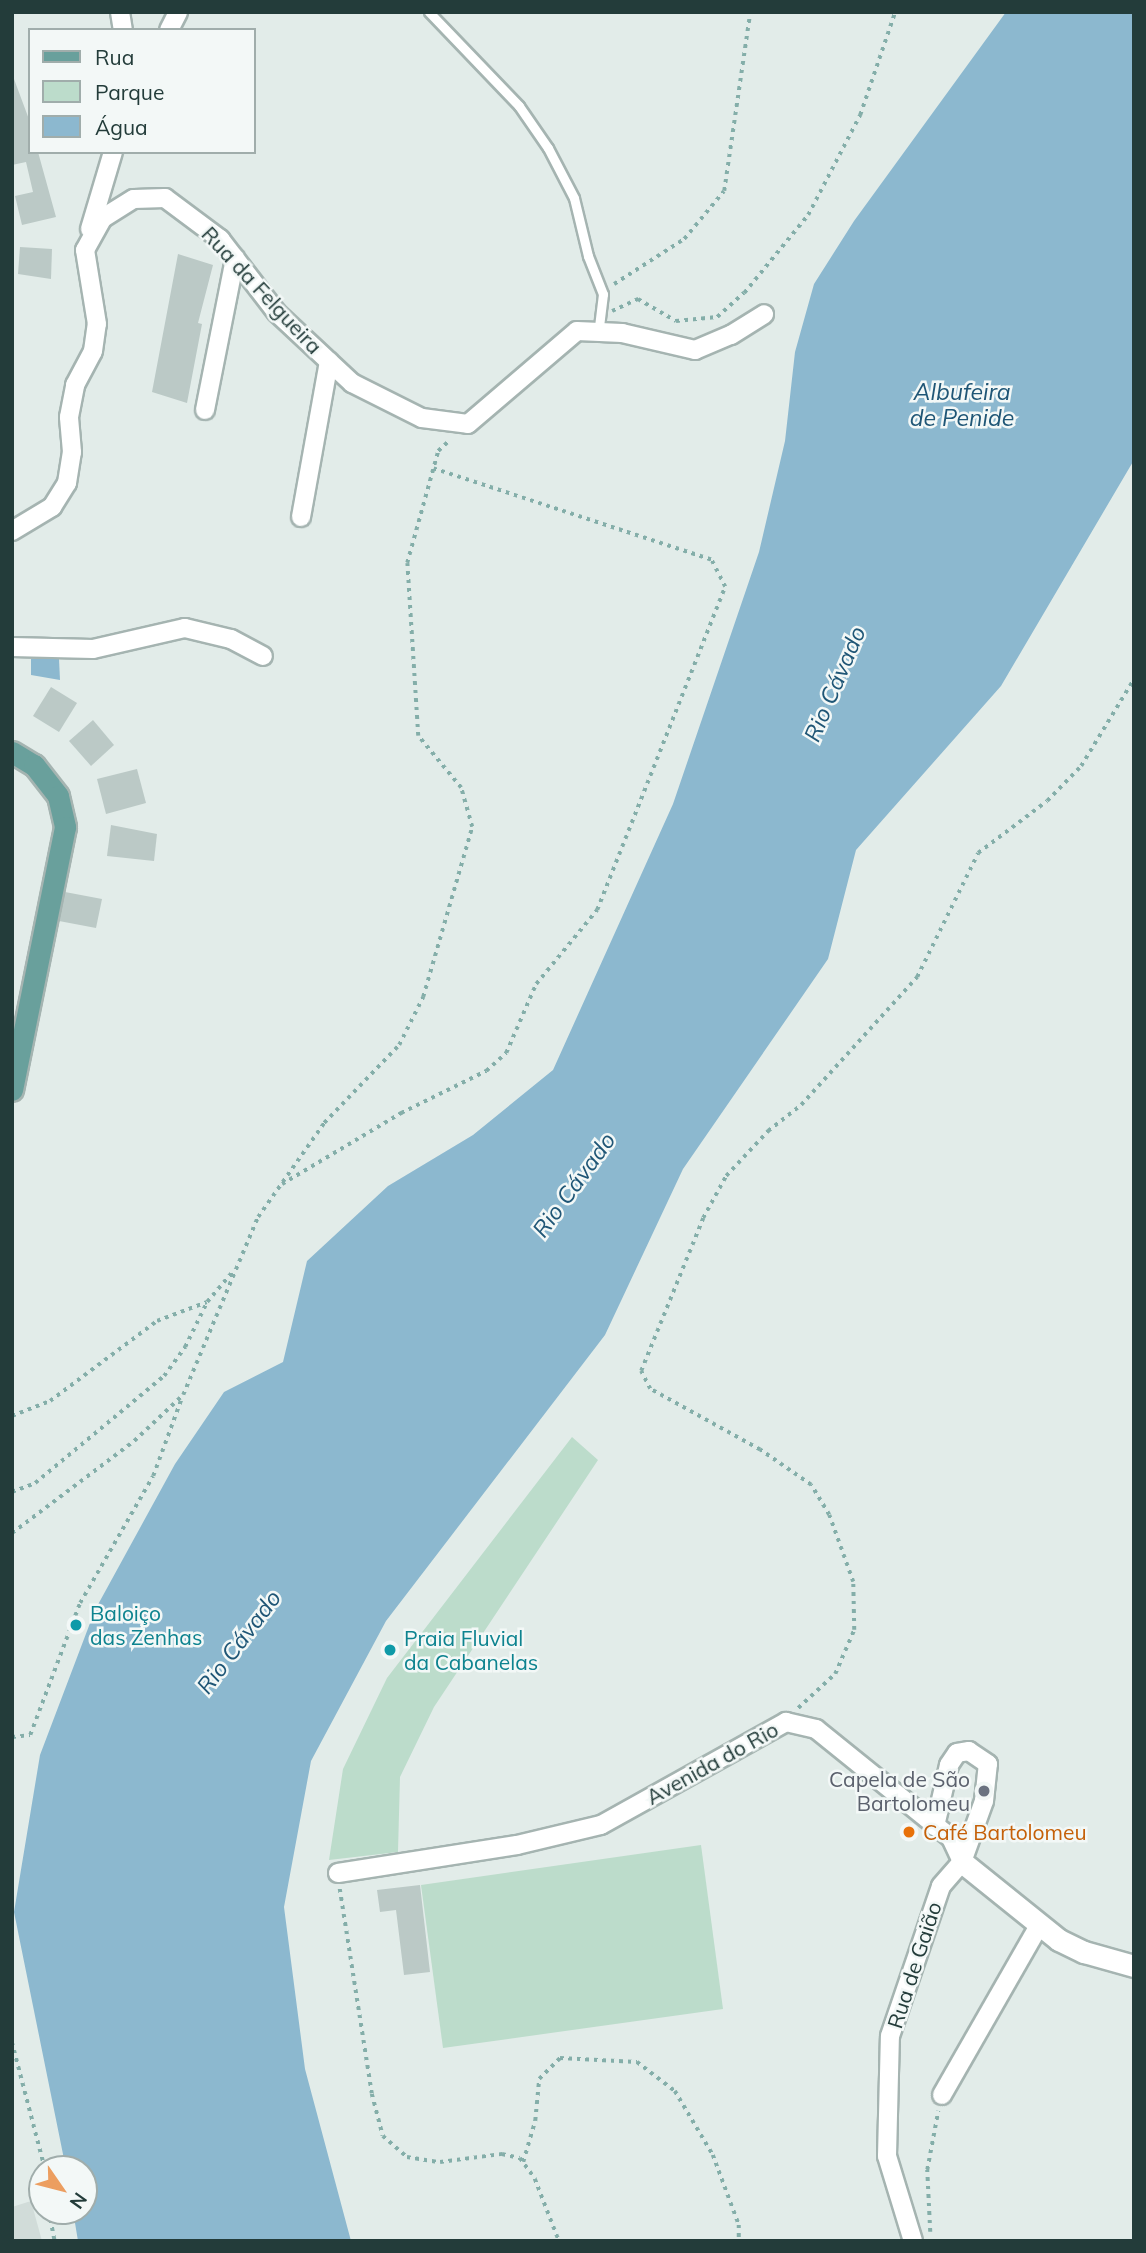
<!DOCTYPE html>
<html>
<head>
<meta charset="utf-8">
<style>
	body { margin:0 }
	#map { position:relative; width:1146px; height:2253px; overflow:hidden; background:#e2ece9; font-family:Mulish,sans-serif }
	div>[style] { position:absolute }
	.built>* { inset:0; background:#d1dcd9 }
	.green>* { inset:0; background:#bcdccb }
	.water>* { inset:0; background:#8cb8cf }
	.building>* { inset:0; background:#bbc9c6 }
	.path>* { height:3.5px; margin-top:-1.75px; transform-origin:0; background:repeating-linear-gradient(90deg,#84aea9 0 3.5px,transparent 0 8.5px) }
	.roads { filter:drop-shadow(2px 0 #a5b4b1) drop-shadow(-2px 0 #a5b4b1) drop-shadow(0 2px #a5b4b1) drop-shadow(0 -2px #a5b4b1) }
	.service>* { height:9px; margin:-4.5px; padding:0 4.5px; transform-origin:4.5px; border-radius:4.5px; background:#fff }
	.minor>* { height:18px; margin:-9px; padding:0 9px; transform-origin:9px; border-radius:9px; background:#fff }
	.tertiary>* { height:21px; margin:-10.5px; padding:0 10.5px; transform-origin:10.5px; border-radius:10.5px; background:#fff }
	.primary>* { height:21px; margin:-10.5px; padding:0 10.5px; transform-origin:10.5px; border-radius:10.5px; background:#69a09c }
	.dots>* { width:19px; height:19px; translate:-50% -50%; box-sizing:border-box; border:4px solid #f3f8f7; border-radius:50% }
	span { translate:-50% -50%; white-space:nowrap; text-align:center; line-height:1.15; -webkit-text-stroke:5px #f3f8f7; paint-order:stroke }
	.street-label { font-size:21px; color:#233c3a }
	.culture-label { font-size:21px; color:#0d838f }
	.left { translate:0 -50%; text-align:left }
	.worship-label { font-size:21px; color:#5b616d }
	.right { translate:-100% -50%; text-align:right }
	.food-label { font-size:21px; color:#c56008 }
	.water-label { font-size:23px; color:#1f5676; font-style:italic }
	.frame { position:absolute; inset:0; border:14px solid #233c3a; pointer-events:none }
	.legend { position:absolute; left:28px; top:28px; width:228px; height:126px; box-sizing:border-box; background:#f3f8f7; border:2px solid #a0adab; margin:0; padding:9px 12px; list-style:none; font-size:21px; color:#233c3a }
	.legend li { display:flex; align-items:center; gap:14px; height:35px }
	.legend b { width:35px; border:2px solid #a0adab }
	.north { position:absolute; left:28px; top:2155px; width:70px; height:70px; box-sizing:border-box; background:#f3f8f7; border:2px solid #a0adab; border-radius:50%; rotate:125deg; font-size:19px; font-weight:700; line-height:28px; text-align:center; color:#233c3a }
	.north::after { content:''; display:block; margin:auto; width:24px; height:32px; background:#ec9e60; clip-path:polygon(50% 0,100% 100%,50% 72%,0 100%) }
</style>
</head>
<body>
<div id="map">
	<div class="built">
		<div style="clip-path:polygon(31px 2201px,42px 2241px,12px 2241px,12px 2207px)"></div>
	</div>
	<div class="green">
		<div style="clip-path:polygon(572px 1437px,598px 1460px,434px 1707px,400px 1777px,398px 1852px,329px 1860px,343px 1769px,387px 1678px)"></div>
		<div style="clip-path:polygon(701px 1845px,723px 2009px,443px 2048px,421px 1885px)"></div>
	</div>
	<div class="water">
		<div style="clip-path:polygon(1006px 12px,1134px 12px,1134px 460px,1001px 686px,856px 850px,828px 959px,683px 1169px,605px 1335px,386px 1621px,311px 1761px,284px 1907px,305px 2069px,351px 2241px,78px 2241px,73px 2211px,84px 2211px,84px 2169px,66px 2169px,14px 1912px,40px 1755px,95px 1610px,175px 1464px,224px 1392px,283px 1362px,307px 1261px,388px 1186px,473px 1135px,553px 1070px,673px 804px,759px 552px,785px 441px,795px 352px,814px 284px,854px 221px)"></div>
		<div style="clip-path:polygon(31px 659px,59px 659px,60px 680px,31px 675px)"></div>
	</div>
	<div class="building">
		<div style="clip-path:polygon(14px 79px,30px 122px,30px 152px,38px 152px,56px 217px,22px 225px,15px 196px,33px 192px,26px 162px,12px 165px)"></div>
		<div style="clip-path:polygon(20px 247px,52px 249px,51px 279px,18px 274px)"></div>
		<div style="clip-path:polygon(178px 254px,213px 265px,198px 323px,202px 324px,187px 403px,152px 392px)"></div>
		<div style="clip-path:polygon(51px 687px,77px 703px,59px 732px,33px 716px)"></div>
		<div style="clip-path:polygon(93px 720px,114px 745px,91px 766px,69px 741px)"></div>
		<div style="clip-path:polygon(137px 769px,146px 803px,106px 814px,97px 779px)"></div>
		<div style="clip-path:polygon(111px 825px,157px 834px,154px 861px,107px 856px)"></div>
		<div style="clip-path:polygon(65px 892px,102px 899px,96px 928px,59px 921px)"></div>
		<div style="clip-path:polygon(420px 1885px,430px 1972px,404px 1975px,396px 1910px,380px 1912px,377px 1890px)"></div>
	</div>
	<div class="path">
		<div style="left:614px;top:284px;width:83px;rotate:-32.7deg"></div>
		<div style="left:684px;top:239px;width:62px;rotate:-50.2deg"></div>
		<div style="left:724px;top:191px;width:181px;rotate:-81.7deg"></div>
		<div style="left:612px;top:311px;width:29px;rotate:-25deg"></div>
		<div style="left:638px;top:299px;width:44px;rotate:30.1deg"></div>
		<div style="left:676px;top:321px;width:41px;rotate:-5.6deg"></div>
		<div style="left:717px;top:317px;width:36px;rotate:-42deg"></div>
		<div style="left:744px;top:293px;width:101px;rotate:-50.6deg"></div>
		<div style="left:808px;top:215px;width:113px;rotate:-62.5deg"></div>
		<div style="left:860px;top:115px;width:109px;rotate:-71.2deg"></div>
		<div style="left:282px;top:1184px;width:139px;rotate:-30.8deg"></div>
		<div style="left:401px;top:1113px;width:95px;rotate:-26.3deg"></div>
		<div style="left:486px;top:1071px;width:27px;rotate:-42deg"></div>
		<div style="left:506px;top:1053px;width:75px;rotate:-66.5deg"></div>
		<div style="left:536px;top:984px;width:96px;rotate:-50.5deg"></div>
		<div style="left:597px;top:910px;width:347px;rotate:-68.4deg"></div>
		<div style="left:725px;top:587px;width:30px;rotate:-117deg"></div>
		<div style="left:711px;top:560px;width:292px;rotate:-161.8deg"></div>
		<div style="left:12px;top:1416px;width:41px;rotate:-21.5deg"></div>
		<div style="left:50px;top:1401px;width:134px;rotate:-36.8deg"></div>
		<div style="left:157px;top:1321px;width:53px;rotate:-20.8deg"></div>
		<div style="left:12px;top:1492px;width:25px;rotate:-21deg"></div>
		<div style="left:35px;top:1483px;width:168px;rotate:-39.7deg"></div>
		<div style="left:164px;top:1376px;width:36px;rotate:-54deg"></div>
		<div style="left:185px;top:1347px;width:50px;rotate:-63.9deg"></div>
		<div style="left:207px;top:1302px;width:42px;rotate:-49.8deg"></div>
		<div style="left:12px;top:1533px;width:153px;rotate:-37deg"></div>
		<div style="left:134px;top:1441px;width:67px;rotate:-43.2deg"></div>
		<div style="left:183px;top:1395px;width:193px;rotate:-67.2deg"></div>
		<div style="left:258px;top:1217px;width:115px;rotate:-54.9deg"></div>
		<div style="left:324px;top:1123px;width:108px;rotate:-46.1deg"></div>
		<div style="left:399px;top:1045px;width:54px;rotate:-63.4deg"></div>
		<div style="left:423px;top:997px;width:177px;rotate:-73.9deg"></div>
		<div style="left:472px;top:827px;width:41px;rotate:-105.8deg"></div>
		<div style="left:461px;top:788px;width:67px;rotate:-129.6deg"></div>
		<div style="left:418px;top:736px;width:173px;rotate:-93.6deg"></div>
		<div style="left:407px;top:563px;width:116px;rotate:-74.5deg"></div>
		<div style="left:438px;top:451px;width:16px;rotate:-43deg"></div>
		<div style="left:798px;top:1708px;width:50px;rotate:-42.6deg"></div>
		<div style="left:835px;top:1674px;width:48px;rotate:-66.6deg"></div>
		<div style="left:854px;top:1630px;width:48px;rotate:-91.2deg"></div>
		<div style="left:853px;top:1582px;width:71px;rotate:-109.7deg"></div>
		<div style="left:829px;top:1515px;width:35px;rotate:-121deg"></div>
		<div style="left:811px;top:1485px;width:62px;rotate:-145.5deg"></div>
		<div style="left:760px;top:1450px;width:126px;rotate:-151deg"></div>
		<div style="left:650px;top:1389px;width:20px;rotate:-117deg"></div>
		<div style="left:641px;top:1371px;width:165px;rotate:-67.9deg"></div>
		<div style="left:703px;top:1218px;width:48px;rotate:-61.3deg"></div>
		<div style="left:726px;top:1176px;width:62px;rotate:-47deg"></div>
		<div style="left:768px;top:1131px;width:42px;rotate:-38.2deg"></div>
		<div style="left:801px;top:1105px;width:173px;rotate:-47.8deg"></div>
		<div style="left:917px;top:977px;width:138px;rotate:-63.8deg"></div>
		<div style="left:978px;top:853px;width:86px;rotate:-37deg"></div>
		<div style="left:1047px;top:801px;width:49px;rotate:-45.8deg"></div>
		<div style="left:1081px;top:766px;width:102px;rotate:-58.7deg"></div>
		<div style="left:12px;top:1737px;width:18px;rotate:-6deg"></div>
		<div style="left:30px;top:1735px;width:141px;rotate:-69.3deg"></div>
		<div style="left:80px;top:1603px;width:146px;rotate:-60.1deg"></div>
		<div style="left:153px;top:1476px;width:84px;rotate:-69.8deg"></div>
		<div style="left:340px;top:1889px;width:207px;rotate:81.1deg"></div>
		<div style="left:372px;top:2094px;width:43px;rotate:75.3deg"></div>
		<div style="left:383px;top:2136px;width:32px;rotate:41deg"></div>
		<div style="left:407px;top:2157px;width:33px;rotate:9deg"></div>
		<div style="left:440px;top:2162px;width:63px;rotate:-7.4deg"></div>
		<div style="left:502px;top:2154px;width:18px;rotate:13deg"></div>
		<div style="left:520px;top:2158px;width:26px;rotate:54deg"></div>
		<div style="left:535px;top:2179px;width:66px;rotate:68.8deg"></div>
		<div style="left:12px;top:2042px;width:131px;rotate:75.4deg"></div>
		<div style="left:523px;top:2162px;width:43px;rotate:-73.7deg"></div>
		<div style="left:535px;top:2121px;width:42px;rotate:-84.6deg"></div>
		<div style="left:539px;top:2079px;width:30px;rotate:-45deg"></div>
		<div style="left:560px;top:2058px;width:77px;rotate:3deg"></div>
		<div style="left:637px;top:2062px;width:48px;rotate:37.3deg"></div>
		<div style="left:675px;top:2091px;width:74px;rotate:59.3deg"></div>
		<div style="left:713px;top:2155px;width:75px;rotate:69.6deg"></div>
		<div style="left:739px;top:2225px;width:16px;rotate:90deg"></div>
		<div style="left:49px;top:2211px;width:31px;rotate:79deg"></div>
		<div style="left:930px;top:2232px;width:62px;rotate:-92.8deg"></div>
		<div style="left:927px;top:2170px;width:60px;rotate:-79.4deg"></div>
	</div>
	<div class="roads">
		<div class="service">
			<div style="left:429px;top:12px;width:130px;rotate:46.2deg"></div>
			<div style="left:519px;top:106px;width:51px;rotate:55.4deg"></div>
			<div style="left:548px;top:148px;width:56px;rotate:62.5deg"></div>
			<div style="left:574px;top:198px;width:60px;rotate:76.4deg"></div>
			<div style="left:588px;top:256px;width:41px;rotate:68.5deg"></div>
			<div style="left:603px;top:294px;width:38px;rotate:97deg"></div>
		</div>
		<div class="minor">
			<div style="left:120px;top:12px;width:18px;rotate:81deg"></div>
			<div style="left:169px;top:30px;width:20px;rotate:-63deg"></div>
			<div style="left:90px;top:229px;width:80px;rotate:-73.4deg"></div>
			<div style="left:205px;top:410px;width:155px;rotate:-78.8deg"></div>
			<div style="left:301px;top:517px;width:158px;rotate:-79.8deg"></div>
			<div style="left:12px;top:531px;width:47px;rotate:-31deg"></div>
			<div style="left:52px;top:507px;width:28px;rotate:-58deg"></div>
			<div style="left:67px;top:483px;width:31px;rotate:-81deg"></div>
			<div style="left:72px;top:452px;width:35px;rotate:-95deg"></div>
			<div style="left:69px;top:417px;width:33px;rotate:-79deg"></div>
			<div style="left:75px;top:385px;width:38px;rotate:-62deg"></div>
			<div style="left:93px;top:351px;width:27px;rotate:-82deg"></div>
			<div style="left:97px;top:324px;width:75px;rotate:-99.2deg"></div>
			<div style="left:85px;top:250px;width:37px;rotate:-61deg"></div>
			<div style="left:103px;top:218px;width:36px;rotate:-32deg"></div>
			<div style="left:134px;top:199px;width:31px;rotate:-2deg"></div>
			<div style="left:165px;top:198px;width:69px;rotate:36.7deg"></div>
			<div style="left:220px;top:239px;width:93px;rotate:52.4deg"></div>
			<div style="left:277px;top:313px;width:103px;rotate:43deg"></div>
			<div style="left:352px;top:383px;width:78px;rotate:26.6deg"></div>
			<div style="left:422px;top:418px;width:46px;rotate:7.4deg"></div>
			<div style="left:468px;top:424px;width:143px;rotate:-40.5deg"></div>
			<div style="left:577px;top:331px;width:45px;rotate:2.5deg"></div>
			<div style="left:622px;top:333px;width:75px;rotate:13.1deg"></div>
			<div style="left:695px;top:350px;width:39px;rotate:-23deg"></div>
			<div style="left:731px;top:335px;width:39px;rotate:-32deg"></div>
			<div style="left:12px;top:647px;width:81px;rotate:1.4deg"></div>
			<div style="left:93px;top:649px;width:94px;rotate:-12.9deg"></div>
			<div style="left:185px;top:628px;width:47px;rotate:13.4deg"></div>
			<div style="left:231px;top:639px;width:36px;rotate:28deg"></div>
			<div style="left:338px;top:1873px;width:181px;rotate:-8.9deg"></div>
			<div style="left:517px;top:1845px;width:86px;rotate:-13.4deg"></div>
			<div style="left:601px;top:1825px;width:212px;rotate:-29.1deg"></div>
			<div style="left:786px;top:1722px;width:31px;rotate:13deg"></div>
			<div style="left:816px;top:1729px;width:174px;rotate:38.9deg"></div>
			<div style="left:951px;top:1838px;width:26px;rotate:65deg"></div>
			<div style="left:942px;top:2095px;width:197px;rotate:-60.2deg"></div>
			<div style="left:913px;top:2241px;width:89px;rotate:-107deg"></div>
			<div style="left:887px;top:2156px;width:120px;rotate:-88.6deg"></div>
			<div style="left:890px;top:2036px;width:158px;rotate:-71.2deg"></div>
			<div style="left:941px;top:1886px;width:32px;rotate:-49deg"></div>
			<div style="left:962px;top:1862px;width:65px;rotate:-70.2deg"></div>
			<div style="left:984px;top:1801px;width:37px;rotate:-84deg"></div>
			<div style="left:988px;top:1764px;width:23px;rotate:-146deg"></div>
			<div style="left:969px;top:1751px;width:12px;rotate:171deg"></div>
			<div style="left:957px;top:1753px;width:14px;rotate:124deg"></div>
			<div style="left:949px;top:1765px;width:63px;rotate:102.9deg"></div>
		</div>
		<div class="tertiary">
			<div style="left:962px;top:1862px;width:124px;rotate:38.8deg"></div>
			<div style="left:1059px;top:1940px;width:28px;rotate:26deg"></div>
			<div style="left:1084px;top:1952px;width:52px;rotate:15.6deg"></div>
		</div>
		<div class="primary">
			<div style="left:12px;top:752px;width:26px;rotate:31deg"></div>
			<div style="left:34px;top:765px;width:39px;rotate:52deg"></div>
			<div style="left:58px;top:796px;width:32px;rotate:77deg"></div>
			<div style="left:65px;top:827px;width:268px;rotate:101.4deg"></div>
		</div>
	</div>
	<div class="dots">
		<div style="left:76px;top:1625px;background:#0f9aa8"></div>
		<div style="left:390px;top:1650px;background:#0f9aa8"></div>
		<div style="left:984px;top:1791px;background:#6b7280"></div>
		<div style="left:909px;top:1832px;background:#e8710a"></div>
	</div>
	<div class="street-label">
		<span style="left:262px;top:290px;rotate:47deg">Rua da Felgueira</span>
		<span style="left:712px;top:1763px;rotate:-29deg">Avenida do Rio</span>
		<span style="left:914px;top:1965px;rotate:-72deg">Rua de Gaião</span>
	</div>
	<div class="culture-label">
		<span class="left" style="left:90px;top:1625px">Baloiço<br>das Zenhas</span>
		<span class="left" style="left:404px;top:1650px">Praia Fluvial<br>da Cabanelas</span>
	</div>
	<div class="worship-label">
		<span class="right" style="left:970px;top:1791px">Capela de São<br>Bartolomeu</span>
	</div>
	<div class="food-label">
		<span class="left" style="left:923px;top:1832px">Café Bartolomeu</span>
	</div>
	<div class="water-label">
		<span style="left:962px;top:405px">Albufeira<br>de Penide</span>
		<span style="left:835px;top:684px;rotate:-67deg">Rio Cávado</span>
		<span style="left:574px;top:1185px;rotate:-54deg">Rio Cávado</span>
		<span style="left:239px;top:1642px;rotate:-53deg">Rio Cávado</span>
	</div>
	<div class="frame"></div>
	<ul class="legend">
	<li><b style="height:9px;background:#69a09c"></b>Rua</li>
	<li><b style="height:19px;background:#bcdccb"></b>Parque</li>
	<li><b style="height:19px;background:#8cb8cf"></b>Água</li>
	</ul>
	<div class="north">N</div>
</div>
</body>
</html>
